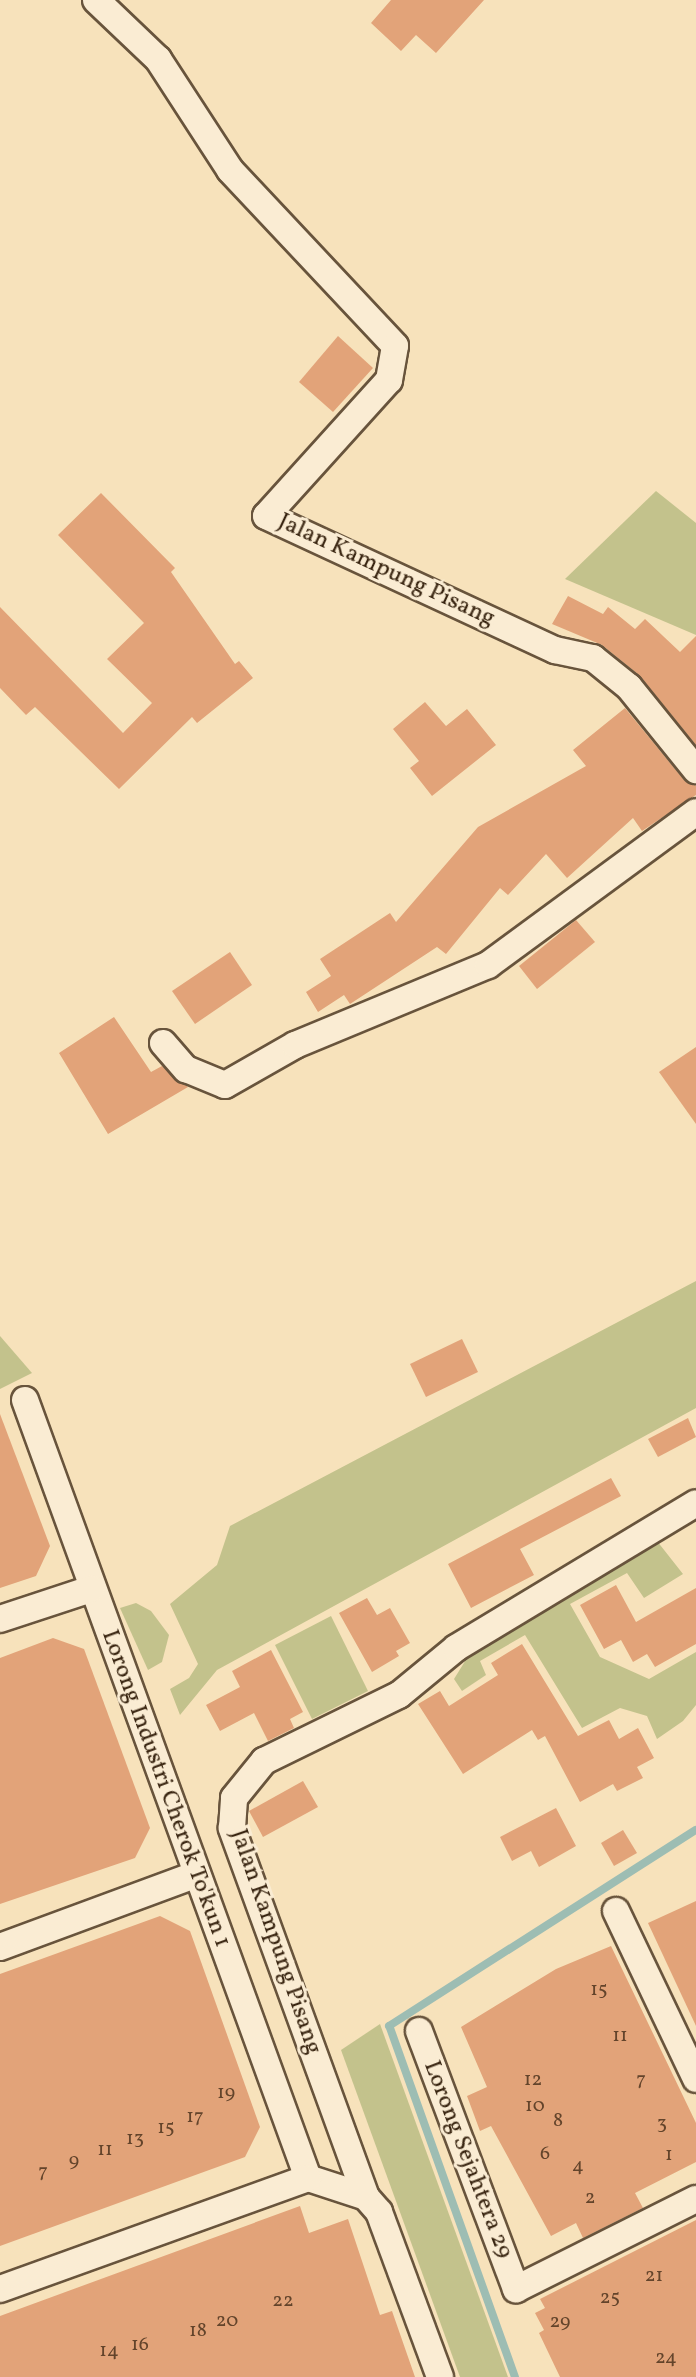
<!DOCTYPE html>
<html>
<head>
<meta charset="utf-8">
<style>
	body { margin:0 }
	#map { position:relative; width:696px; height:2377px; overflow:hidden; background:#f7e2bb; font-family:Vollkorn,serif }
	div>[style] { position:absolute }
	.green>* { inset:0; background:#c3c28c }
	.stream>* { height:8px; margin:-4px; padding:0 4px; transform-origin:4px; border-radius:4px; background:#9dbdb3 }
	.building>* { inset:0; background:#e2a379 }
	.roads { filter:drop-shadow(2px 0 #68543c) drop-shadow(-2px 0 #68543c) drop-shadow(0 2px #68543c) drop-shadow(0 -2px #68543c) }
	.street>* { height:26px; margin:-13px; padding:0 13px; transform-origin:13px; border-radius:13px; background:#faecd3 }
	span { translate:-50% -50%; white-space:nowrap; text-align:center; line-height:1.15; -webkit-text-stroke:6px #faecd3; paint-order:stroke }
	.number-label { font-size:20px; color:#63442b }
	.number-label span { -webkit-text-stroke-width:0 }
	.street-label { font-size:24px; color:#392511 }
</style>
</head>
<body>
<div id="map">
	<div class="green">
		<div style="clip-path:polygon(656px 491px,696px 523px,696px 635px,565px 579px)"></div>
		<div style="clip-path:polygon(696px 1281px,696px 1408px,217px 1670px,180px 1715px,170px 1689px,189px 1678px,198px 1664px,170px 1604px,217px 1565px,230px 1526px)"></div>
		<div style="clip-path:polygon(0 1336px,32px 1373px,0 1389px)"></div>
		<div style="clip-path:polygon(657px 1541px,683px 1574px,644px 1598px,627px 1573px,570px 1604px,600px 1657px,649px 1679px,696px 1652px,696px 1705px,683px 1721px,657px 1739px,647px 1716px,620px 1708px,582px 1728px,525px 1635px,480px 1661px,486px 1675px,462px 1691px,454px 1679px,472px 1650px)"></div>
		<div style="clip-path:polygon(136px 1603px,151px 1611px,169px 1635px,162px 1662px,148px 1670px,120px 1608px)"></div>
		<div style="clip-path:polygon(331px 1616px,368px 1691px,312px 1719px,275px 1645px)"></div>
		<div style="clip-path:polygon(380px 2024px,508px 2377px,460px 2377px,341px 2050px)"></div>
	</div>
	<div class="stream">
		<div style="left:515px;top:2377px;width:373px;rotate:-109.7deg"></div>
		<div style="left:389px;top:2026px;width:364px;rotate:-32.6deg"></div>
	</div>
	<div class="building">
		<div style="clip-path:polygon(391px 0,484px 0,436px 53px,416px 35px,401px 51px,371px 23px)"></div>
		<div style="clip-path:polygon(338px 336px,373px 368px,333px 412px,299px 382px)"></div>
		<div style="clip-path:polygon(101px 493px,175px 568px,171px 572px,235px 664px,239px 661px,253px 678px,197px 723px,192px 717px,119px 789px,35px 707px,26px 715px,0 688px,0 607px,123px 733px,152px 703px,107px 659px,144px 623px,58px 535px)"></div>
		<div style="clip-path:polygon(568px 596px,603px 614px,608px 607px,635px 629px,645px 619px,680px 652px,696px 636px,696px 745px,639px 675px,602px 645px,552px 624px)"></div>
		<div style="clip-path:polygon(425px 702px,446px 726px,467px 709px,496px 745px,432px 796px,410px 768px,419px 761px,393px 729px)"></div>
		<div style="clip-path:polygon(625px 708px,684px 780px,696px 786px,696px 795px,642px 831px,633px 818px,567px 878px,546px 854px,508px 895px,500px 888px,446px 954px,437px 947px,350px 1004px,344px 995px,318px 1012px,306px 992px,331px 976px,320px 959px,390px 913px,396px 922px,478px 827px,586px 766px,573px 750px)"></div>
		<div style="clip-path:polygon(576px 920px,595px 942px,537px 989px,519px 966px)"></div>
		<div style="clip-path:polygon(230px 952px,252px 985px,195px 1024px,172px 991px)"></div>
		<div style="clip-path:polygon(114px 1017px,151px 1072px,162px 1066px,188px 1087px,108px 1134px,59px 1053px)"></div>
		<div style="clip-path:polygon(696px 1047px,696px 1124px,659px 1072px)"></div>
		<div style="clip-path:polygon(462px 1339px,478px 1372px,426px 1397px,410px 1364px)"></div>
		<div style="clip-path:polygon(0 1414px,50px 1546px,36px 1576px,0 1588px)"></div>
		<div style="clip-path:polygon(688px 1418px,696px 1437px,658px 1457px,648px 1439px)"></div>
		<div style="clip-path:polygon(611px 1478px,621px 1496px,520px 1549px,534px 1575px,471px 1608px,448px 1564px)"></div>
		<div style="clip-path:polygon(616px 1585px,636px 1622px,696px 1588px,696px 1644px,655px 1667px,647px 1654px,633px 1662px,621px 1640px,604px 1649px,580px 1605px)"></div>
		<div style="clip-path:polygon(367px 1598px,377px 1615px,390px 1608px,410px 1643px,396px 1651px,399px 1656px,372px 1672px,339px 1613px)"></div>
		<div style="clip-path:polygon(53px 1638px,84px 1649px,150px 1828px,135px 1858px,0 1904px,0 1658px)"></div>
		<div style="clip-path:polygon(522px 1644px,578px 1736px,609px 1720px,619px 1739px,638px 1728px,654px 1758px,637px 1767px,643px 1778px,617px 1791px,613px 1784px,580px 1802px,545px 1736px,538px 1740px,532px 1730px,463px 1774px,418px 1704px,440px 1691px,449px 1706px,498px 1675px,491px 1663px)"></div>
		<div style="clip-path:polygon(271px 1650px,303px 1712px,290px 1719px,294px 1728px,268px 1741px,254px 1713px,220px 1731px,206px 1705px,240px 1687px,232px 1671px)"></div>
		<div style="clip-path:polygon(303px 1781px,318px 1807px,263px 1837px,249px 1811px)"></div>
		<div style="clip-path:polygon(556px 1808px,576px 1846px,539px 1867px,531px 1851px,512px 1861px,500px 1837px)"></div>
		<div style="clip-path:polygon(623px 1830px,637px 1853px,614px 1866px,601px 1843px)"></div>
		<div style="clip-path:polygon(696px 1901px,696px 2026px,648px 1923px)"></div>
		<div style="clip-path:polygon(160px 1916px,190px 1931px,260px 2127px,245px 2157px,0 2246px,0 1974px)"></div>
		<div style="clip-path:polygon(611px 1946px,696px 2123px,696px 2162px,635px 2193px,643px 2208px,583px 2238px,576px 2223px,551px 2236px,491px 2126px,480px 2131px,467px 2096px,487px 2087px,461px 2027px,556px 1969px)"></div>
		<div style="clip-path:polygon(300px 2206px,309px 2233px,348px 2219px,380px 2315px,392px 2311px,415px 2377px,0 2377px,0 2316px)"></div>
		<div style="clip-path:polygon(696px 2220px,696px 2377px,560px 2377px,539px 2333px,544px 2330px,535px 2313px,545px 2308px,540px 2299px)"></div>
	</div>
	<div class="roads">
		<div class="street">
			<div style="left:96px;top:0;width:86px;rotate:43.6deg"></div>
			<div style="left:158px;top:59px;width:132px;rotate:57deg"></div>
			<div style="left:230px;top:170px;width:241px;rotate:46.8deg"></div>
			<div style="left:395px;top:346px;width:35px;rotate:100deg"></div>
			<div style="left:389px;top:380px;width:183px;rotate:132.1deg"></div>
			<div style="left:266px;top:516px;width:319px;rotate:24.9deg"></div>
			<div style="left:555px;top:650px;width:39px;rotate:12deg"></div>
			<div style="left:593px;top:658px;width:46px;rotate:38.9deg"></div>
			<div style="left:629px;top:687px;width:107px;rotate:51.1deg"></div>
			<div style="left:163px;top:1043px;width:35px;rotate:49deg"></div>
			<div style="left:186px;top:1069px;width:42px;rotate:22.3deg"></div>
			<div style="left:225px;top:1085px;width:81px;rotate:-29.7deg"></div>
			<div style="left:295px;top:1045px;width:209px;rotate:-22.5deg"></div>
			<div style="left:488px;top:965px;width:258px;rotate:-36.3deg"></div>
			<div style="left:25px;top:1400px;width:828px;rotate:70.01deg"></div>
			<div style="left:0;top:1619px;width:96px;rotate:-18.2deg"></div>
			<div style="left:616px;top:1911px;width:186px;rotate:64.5deg"></div>
			<div style="left:0;top:1947px;width:210px;rotate:-20.3deg"></div>
			<div style="left:419px;top:2031px;width:276px;rotate:69.4deg"></div>
			<div style="left:516px;top:2289px;width:201px;rotate:-26.6deg"></div>
			<div style="left:308px;top:2178px;width:61px;rotate:18.1deg"></div>
			<div style="left:366px;top:2197px;width:20px;rotate:49deg"></div>
			<div style="left:379px;top:2212px;width:176px;rotate:69.7deg"></div>
			<div style="left:366px;top:2197px;width:393px;rotate:-110deg"></div>
			<div style="left:232px;top:1828px;width:30px;rotate:-86deg"></div>
			<div style="left:234px;top:1798px;width:48px;rotate:-51deg"></div>
			<div style="left:264px;top:1761px;width:150px;rotate:-26.1deg"></div>
			<div style="left:399px;top:1695px;width:74px;rotate:-39.5deg"></div>
			<div style="left:456px;top:1648px;width:280px;rotate:-31.1deg"></div>
			<div style="left:0;top:2289px;width:327px;rotate:-19.8deg"></div>
		</div>
	</div>
	<div class="number-label">
		<span style="left:599px;top:1990px">15</span>
		<span style="left:620px;top:2036px">11</span>
		<span style="left:533px;top:2080px">12</span>
		<span style="left:641px;top:2080px">7</span>
		<span style="left:226px;top:2093px">19</span>
		<span style="left:535px;top:2106px">10</span>
		<span style="left:195px;top:2117px">17</span>
		<span style="left:558px;top:2121px">8</span>
		<span style="left:662px;top:2124px">3</span>
		<span style="left:166px;top:2128px">15</span>
		<span style="left:135px;top:2139px">13</span>
		<span style="left:105px;top:2150px">11</span>
		<span style="left:545px;top:2154px">6</span>
		<span style="left:669px;top:2155px">1</span>
		<span style="left:74px;top:2161px">9</span>
		<span style="left:578px;top:2166px">4</span>
		<span style="left:43px;top:2172px">7</span>
		<span style="left:590px;top:2198px">2</span>
		<span style="left:654px;top:2276px">21</span>
		<span style="left:610px;top:2298px">25</span>
		<span style="left:283px;top:2301px">22</span>
		<span style="left:227px;top:2321px">20</span>
		<span style="left:560px;top:2322px">29</span>
		<span style="left:198px;top:2331px">18</span>
		<span style="left:140px;top:2345px">16</span>
		<span style="left:109px;top:2351px">14</span>
		<span style="left:666px;top:2358px">24</span>
	</div>
	<div class="street-label">
		<span style="left:386px;top:571px;rotate:25deg">Jalan Kampung Pisang</span>
		<span style="left:165px;top:1789px;rotate:70deg">Lorong Industri Cherok To'kun 1</span>
		<span style="left:275px;top:1942px;rotate:71deg">Jalan Kampung Pisang</span>
		<span style="left:467px;top:2160px;rotate:69deg">Lorong Sejahtera 29</span>
	</div>
</div>
</body>
</html>
